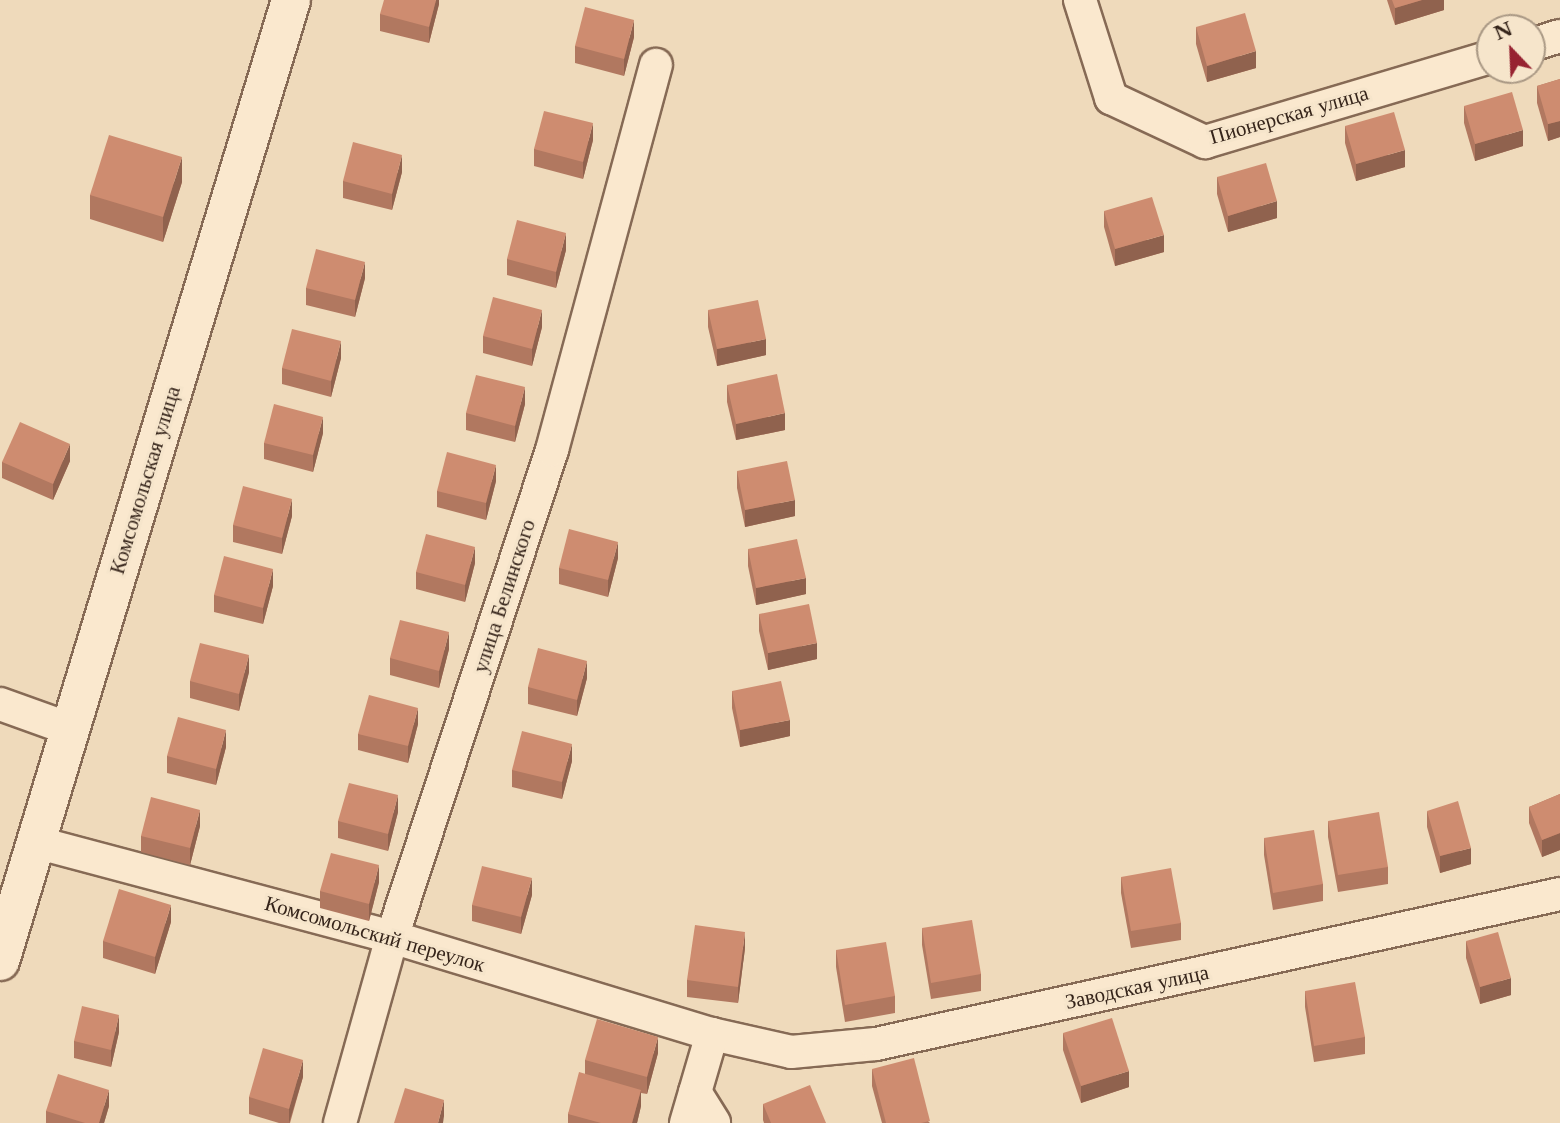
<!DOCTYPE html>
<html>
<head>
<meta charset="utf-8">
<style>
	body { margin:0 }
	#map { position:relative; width:1560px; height:1123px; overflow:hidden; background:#efdabb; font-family:"Libre Baskerville",serif }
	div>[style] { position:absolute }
	.roads { filter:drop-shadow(2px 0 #866a55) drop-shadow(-2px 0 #866a55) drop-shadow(0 2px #866a55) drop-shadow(0 -2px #866a55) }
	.street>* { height:32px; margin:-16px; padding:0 16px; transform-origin:16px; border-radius:16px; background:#fae8ce }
	.secondary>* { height:38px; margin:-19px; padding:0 19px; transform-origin:19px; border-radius:19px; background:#fae8ce }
	.wall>* { inset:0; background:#b17860 }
	.shaded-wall>* { inset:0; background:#90624e }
	.building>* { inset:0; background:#ce8c70 }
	span { translate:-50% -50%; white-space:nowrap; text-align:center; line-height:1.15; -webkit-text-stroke:6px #f6e5cb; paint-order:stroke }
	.street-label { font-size:21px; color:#35241a }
	.north { position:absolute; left:1476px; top:14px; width:70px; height:70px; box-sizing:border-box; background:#f6e5cb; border:2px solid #a99884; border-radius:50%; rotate:337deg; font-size:19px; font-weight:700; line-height:28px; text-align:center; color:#35241a }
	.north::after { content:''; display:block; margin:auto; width:24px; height:32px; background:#972331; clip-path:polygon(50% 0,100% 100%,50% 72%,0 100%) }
</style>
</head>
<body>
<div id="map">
	<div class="roads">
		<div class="street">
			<div style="left:1080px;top:0;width:103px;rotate:72.4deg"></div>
			<div style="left:1111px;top:98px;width:104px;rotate:25.1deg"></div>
			<div style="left:1205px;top:142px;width:297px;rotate:-16.6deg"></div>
			<div style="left:1532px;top:45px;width:29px;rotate:-18deg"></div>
			<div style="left:0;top:704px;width:74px;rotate:19.7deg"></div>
			<div style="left:35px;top:842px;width:369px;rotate:14.9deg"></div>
			<div style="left:392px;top:937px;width:334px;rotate:16.9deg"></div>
			<div style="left:712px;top:1034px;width:81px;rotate:12.8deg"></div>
			<div style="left:791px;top:1052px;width:85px;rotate:-5.4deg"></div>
			<div style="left:876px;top:1044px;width:700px;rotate:-12.37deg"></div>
			<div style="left:695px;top:1092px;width:36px;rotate:58deg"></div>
			<div style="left:340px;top:1123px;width:193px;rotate:-74.4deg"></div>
			<div style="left:392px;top:937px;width:513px;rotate:-71.81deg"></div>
			<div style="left:552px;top:450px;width:399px;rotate:-74.9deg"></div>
			<div style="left:686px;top:1123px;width:93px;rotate:-73.7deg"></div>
		</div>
		<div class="secondary">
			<div style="left:0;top:961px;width:1004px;rotate:-73.15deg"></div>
		</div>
	</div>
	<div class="wall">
		<div style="clip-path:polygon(439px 0,439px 4px,429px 43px,380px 31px,380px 14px)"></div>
		<div style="clip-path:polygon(1387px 0,1444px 0,1444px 10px,1395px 25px)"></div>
		<div style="clip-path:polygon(1196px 27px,1256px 68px,1207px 82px,1196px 44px)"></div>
		<div style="clip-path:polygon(634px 37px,624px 76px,575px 63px,575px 46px)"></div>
		<div style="clip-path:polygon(1560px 79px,1560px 137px,1548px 141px,1537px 103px,1537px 86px)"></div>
		<div style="clip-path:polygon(1464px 106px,1523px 146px,1475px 161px,1464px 123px)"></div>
		<div style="clip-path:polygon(1345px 126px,1405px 167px,1356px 181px,1345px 143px)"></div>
		<div style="clip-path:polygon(593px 140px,583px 179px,534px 166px,534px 149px)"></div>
		<div style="clip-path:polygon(402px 172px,392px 210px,343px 198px,343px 181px)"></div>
		<div style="clip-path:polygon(1217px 177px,1277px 218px,1228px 232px,1217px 194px)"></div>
		<div style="clip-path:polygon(182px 182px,163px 242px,90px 219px,90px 195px)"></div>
		<div style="clip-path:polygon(1104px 211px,1164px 252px,1115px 266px,1104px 227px)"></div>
		<div style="clip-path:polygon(566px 250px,556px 288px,507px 275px,507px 259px)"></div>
		<div style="clip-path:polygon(365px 278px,355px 317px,306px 305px,306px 288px)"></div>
		<div style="clip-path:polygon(708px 310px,766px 355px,717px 366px,708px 327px)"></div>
		<div style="clip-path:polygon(542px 327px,532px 366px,483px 353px,483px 336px)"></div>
		<div style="clip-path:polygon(341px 358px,331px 397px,282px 384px,282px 368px)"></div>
		<div style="clip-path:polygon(727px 385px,785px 430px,736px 440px,727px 402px)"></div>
		<div style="clip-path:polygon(525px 404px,515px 442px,466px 430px,466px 413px)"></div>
		<div style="clip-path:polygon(323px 433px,313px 472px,264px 459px,264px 443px)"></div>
		<div style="clip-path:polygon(70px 461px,53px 500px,2px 478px,2px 462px)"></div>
		<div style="clip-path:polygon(737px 471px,795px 516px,745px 527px,737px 488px)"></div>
		<div style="clip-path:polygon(496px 481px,486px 520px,437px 507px,437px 491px)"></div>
		<div style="clip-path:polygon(292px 516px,282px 554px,233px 542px,233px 525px)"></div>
		<div style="clip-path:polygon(748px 549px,806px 594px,756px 605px,748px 566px)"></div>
		<div style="clip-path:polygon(618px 558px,608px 597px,559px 584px,559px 568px)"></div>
		<div style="clip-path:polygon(475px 563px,465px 602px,416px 589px,416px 572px)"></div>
		<div style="clip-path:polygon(273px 586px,263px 624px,214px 612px,214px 595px)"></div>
		<div style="clip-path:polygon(759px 614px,817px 659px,768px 670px,759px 631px)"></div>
		<div style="clip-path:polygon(449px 649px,439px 688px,390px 675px,390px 658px)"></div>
		<div style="clip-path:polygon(249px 672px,239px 711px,190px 698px,190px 681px)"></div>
		<div style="clip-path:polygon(587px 678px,577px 716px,528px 704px,528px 687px)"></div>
		<div style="clip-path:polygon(732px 691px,790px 736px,740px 747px,732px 708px)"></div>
		<div style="clip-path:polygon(418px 724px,408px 763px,358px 750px,358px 734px)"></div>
		<div style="clip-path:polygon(226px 747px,216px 785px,167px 773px,167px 756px)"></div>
		<div style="clip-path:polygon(572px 761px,562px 799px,512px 787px,512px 770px)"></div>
		<div style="clip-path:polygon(1560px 794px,1560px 850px,1542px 857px,1529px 823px,1529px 807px)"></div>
		<div style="clip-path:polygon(1427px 811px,1471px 864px,1440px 873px,1427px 827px)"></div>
		<div style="clip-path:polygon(398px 812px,388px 851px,338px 838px,338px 821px)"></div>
		<div style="clip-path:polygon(1328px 821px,1388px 867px,1388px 884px,1338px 892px,1328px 837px)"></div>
		<div style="clip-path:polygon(200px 826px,190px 865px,141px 852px,141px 836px)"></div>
		<div style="clip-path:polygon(1264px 838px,1323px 884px,1323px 901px,1273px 910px,1264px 855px)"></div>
		<div style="clip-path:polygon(1121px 877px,1181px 923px,1181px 940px,1131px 948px,1121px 893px)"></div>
		<div style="clip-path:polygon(379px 882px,369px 921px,320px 908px,320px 891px)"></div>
		<div style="clip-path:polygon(532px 895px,521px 934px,472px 921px,472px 905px)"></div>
		<div style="clip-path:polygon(171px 922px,155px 974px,103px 958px,103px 941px)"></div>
		<div style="clip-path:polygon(922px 928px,981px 974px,981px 991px,931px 999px,922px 945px)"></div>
		<div style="clip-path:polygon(1466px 941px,1511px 995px,1480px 1004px,1466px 958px)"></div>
		<div style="clip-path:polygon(745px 948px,738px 1003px,687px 997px,687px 980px)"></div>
		<div style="clip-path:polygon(836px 950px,895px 996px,895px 1013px,845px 1022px,836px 967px)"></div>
		<div style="clip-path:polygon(1305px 991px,1365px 1037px,1365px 1054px,1314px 1062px,1305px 1007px)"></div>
		<div style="clip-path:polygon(119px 1032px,111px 1067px,74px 1058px,74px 1041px)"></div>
		<div style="clip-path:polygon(1063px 1033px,1129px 1087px,1081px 1103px,1063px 1050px)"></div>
		<div style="clip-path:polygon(658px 1053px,647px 1094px,641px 1093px,641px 1106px,637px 1123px,568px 1123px,568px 1114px,585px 1074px,585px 1060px)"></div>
		<div style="clip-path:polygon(872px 1069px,930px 1123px,882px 1123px,872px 1086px)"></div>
		<div style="clip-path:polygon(303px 1077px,290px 1123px,279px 1123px,249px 1114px,249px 1097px)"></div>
		<div style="clip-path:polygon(763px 1104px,826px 1123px,764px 1123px,763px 1120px)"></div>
		<div style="clip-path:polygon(109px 1106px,104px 1123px,46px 1123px,46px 1111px)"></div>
	</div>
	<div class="shaded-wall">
		<div style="clip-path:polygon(436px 0,439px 0,439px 4px,429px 43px,429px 27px)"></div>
		<div style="clip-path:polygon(1422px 0,1444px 0,1444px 10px,1395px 25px,1395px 8px)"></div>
		<div style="clip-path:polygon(634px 20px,634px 37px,624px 76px,624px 59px)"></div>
		<div style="clip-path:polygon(1256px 51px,1256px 68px,1207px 82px,1207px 66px)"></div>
		<div style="clip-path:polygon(1560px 121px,1560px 137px,1548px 141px,1548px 124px)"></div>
		<div style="clip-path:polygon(593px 123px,593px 140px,583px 179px,583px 162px)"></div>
		<div style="clip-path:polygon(1523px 130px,1523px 146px,1475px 161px,1475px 144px)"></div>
		<div style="clip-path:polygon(1405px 150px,1405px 167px,1356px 181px,1356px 164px)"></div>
		<div style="clip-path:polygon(402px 155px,402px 172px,392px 210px,392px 194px)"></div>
		<div style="clip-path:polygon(182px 157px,182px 182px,163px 242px,163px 217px)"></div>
		<div style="clip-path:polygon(1277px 201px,1277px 218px,1228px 232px,1228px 216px)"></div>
		<div style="clip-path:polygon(566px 233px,566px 250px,556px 288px,556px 272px)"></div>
		<div style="clip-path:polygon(1164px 235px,1164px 252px,1115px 266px,1115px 249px)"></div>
		<div style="clip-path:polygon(365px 262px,365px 278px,355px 317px,355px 300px)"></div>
		<div style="clip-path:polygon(542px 310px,542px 327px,532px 366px,532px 349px)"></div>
		<div style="clip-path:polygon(766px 339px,766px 355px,717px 366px,717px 349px)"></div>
		<div style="clip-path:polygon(341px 341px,341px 358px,331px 397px,331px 381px)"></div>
		<div style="clip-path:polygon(525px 387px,525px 404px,515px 442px,515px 426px)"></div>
		<div style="clip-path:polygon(785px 413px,785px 430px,736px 440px,736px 424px)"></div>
		<div style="clip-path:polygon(323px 417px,323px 433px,313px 472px,313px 455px)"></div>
		<div style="clip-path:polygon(70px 444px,70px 461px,53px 500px,53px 484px)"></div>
		<div style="clip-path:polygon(496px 465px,496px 481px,486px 520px,486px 503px)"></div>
		<div style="clip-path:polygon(292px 499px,292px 516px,282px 554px,282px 538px)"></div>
		<div style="clip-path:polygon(795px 500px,795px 516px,745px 527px,745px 510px)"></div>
		<div style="clip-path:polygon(618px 542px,618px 558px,608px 597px,608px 580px)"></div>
		<div style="clip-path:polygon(475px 547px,475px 563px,465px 602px,465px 585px)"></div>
		<div style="clip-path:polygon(273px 569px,273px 586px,263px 624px,263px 608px)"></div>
		<div style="clip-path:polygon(806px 578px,806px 594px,756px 605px,756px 588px)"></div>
		<div style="clip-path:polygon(449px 632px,449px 649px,439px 688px,439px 671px)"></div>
		<div style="clip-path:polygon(817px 643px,817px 659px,768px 670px,768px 653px)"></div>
		<div style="clip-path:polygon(249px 655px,249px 672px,239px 711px,239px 694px)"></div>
		<div style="clip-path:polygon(587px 661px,587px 678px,577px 716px,577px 700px)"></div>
		<div style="clip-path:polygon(418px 708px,418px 724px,408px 763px,408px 746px)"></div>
		<div style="clip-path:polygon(790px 720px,790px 736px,740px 747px,740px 730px)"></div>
		<div style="clip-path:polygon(226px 730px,226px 747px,216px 785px,216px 769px)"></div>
		<div style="clip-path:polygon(572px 744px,572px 761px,562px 799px,562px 782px)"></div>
		<div style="clip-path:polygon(398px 795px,398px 812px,388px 851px,388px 834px)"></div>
		<div style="clip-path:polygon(200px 810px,200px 826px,190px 865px,190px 848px)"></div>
		<div style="clip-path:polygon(1560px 833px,1560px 850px,1542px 857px,1542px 840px)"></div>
		<div style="clip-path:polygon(1471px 848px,1471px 864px,1440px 873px,1440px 856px)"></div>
		<div style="clip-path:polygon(379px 865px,379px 882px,369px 921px,369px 904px)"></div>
		<div style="clip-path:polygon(532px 878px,532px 895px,521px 934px,521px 917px)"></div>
		<div style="clip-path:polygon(171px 905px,171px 922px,155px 974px,155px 957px)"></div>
		<div style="clip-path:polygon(745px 932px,745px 948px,738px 1003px,738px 987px)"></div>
		<div style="clip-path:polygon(1511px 978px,1511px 995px,1480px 1004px,1480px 987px)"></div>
		<div style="clip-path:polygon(119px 1015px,119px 1032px,111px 1067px,111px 1050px)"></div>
		<div style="clip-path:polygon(658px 1037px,658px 1053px,647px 1094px,647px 1077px)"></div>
		<div style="clip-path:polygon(303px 1060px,303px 1077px,289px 1123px,289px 1109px)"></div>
		<div style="clip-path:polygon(1129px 1071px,1129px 1087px,1081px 1103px,1081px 1086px)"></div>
		<div style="clip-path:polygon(109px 1090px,109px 1106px,104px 1123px,99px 1123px)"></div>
		<div style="clip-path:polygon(641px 1090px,641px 1106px,637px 1123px,632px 1123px)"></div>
		<div style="clip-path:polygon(444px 1100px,444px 1116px,443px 1123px,438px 1123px)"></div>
	</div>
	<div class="building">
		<div style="clip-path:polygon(384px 0,436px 0,429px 27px,380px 14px)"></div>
		<div style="clip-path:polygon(1392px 0,1422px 0,1395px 8px)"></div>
		<div style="clip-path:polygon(585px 7px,634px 20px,624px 59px,575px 46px)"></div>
		<div style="clip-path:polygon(1245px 13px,1256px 51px,1207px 66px,1196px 27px)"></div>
		<div style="clip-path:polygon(1560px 79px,1560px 121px,1548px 124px,1537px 86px)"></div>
		<div style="clip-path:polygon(1512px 92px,1523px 130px,1475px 144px,1464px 106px)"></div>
		<div style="clip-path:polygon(544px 111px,593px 123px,583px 162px,534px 149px)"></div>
		<div style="clip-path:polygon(1394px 112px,1405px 150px,1356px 164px,1345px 126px)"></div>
		<div style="clip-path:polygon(109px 135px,182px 157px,163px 217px,90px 195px)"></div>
		<div style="clip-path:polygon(353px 142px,402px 155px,392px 194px,343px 181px)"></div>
		<div style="clip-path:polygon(1266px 163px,1277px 201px,1228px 216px,1217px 177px)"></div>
		<div style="clip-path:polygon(1152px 197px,1164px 235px,1115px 249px,1104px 211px)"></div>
		<div style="clip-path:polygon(517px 220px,566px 233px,556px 272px,507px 259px)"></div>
		<div style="clip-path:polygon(316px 249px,365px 262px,355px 300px,306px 288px)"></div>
		<div style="clip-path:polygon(493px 297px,542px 310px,532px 349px,483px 336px)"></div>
		<div style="clip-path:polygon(758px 300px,766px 339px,717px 349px,708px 310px)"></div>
		<div style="clip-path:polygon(292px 329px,341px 341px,331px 381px,282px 368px)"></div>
		<div style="clip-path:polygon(777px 374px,785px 413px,736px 424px,727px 385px)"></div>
		<div style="clip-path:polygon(476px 375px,525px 387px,515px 426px,466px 413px)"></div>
		<div style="clip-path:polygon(274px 404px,323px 417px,313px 455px,264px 443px)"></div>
		<div style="clip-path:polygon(20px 422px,70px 444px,53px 484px,2px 462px)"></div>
		<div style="clip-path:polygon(447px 452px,496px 465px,486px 503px,437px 491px)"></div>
		<div style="clip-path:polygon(787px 461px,795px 500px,745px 510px,737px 471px)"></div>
		<div style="clip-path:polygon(243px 486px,292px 499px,282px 538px,233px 525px)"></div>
		<div style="clip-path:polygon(569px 529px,618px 542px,608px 580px,559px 568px)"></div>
		<div style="clip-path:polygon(426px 534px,475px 547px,465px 585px,416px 572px)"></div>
		<div style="clip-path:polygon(797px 539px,806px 578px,756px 588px,748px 549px)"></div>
		<div style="clip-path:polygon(224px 556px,273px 569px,263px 608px,214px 595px)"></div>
		<div style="clip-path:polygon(809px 604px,817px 643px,768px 653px,759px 614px)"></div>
		<div style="clip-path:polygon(400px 620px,449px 632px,439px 671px,390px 658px)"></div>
		<div style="clip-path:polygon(200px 643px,249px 655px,239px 694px,190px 681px)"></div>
		<div style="clip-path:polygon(538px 648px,587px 661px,577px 700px,528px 687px)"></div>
		<div style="clip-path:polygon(781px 681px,790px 720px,740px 730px,732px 691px)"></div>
		<div style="clip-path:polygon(369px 695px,418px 708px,408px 746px,358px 734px)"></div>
		<div style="clip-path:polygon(178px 717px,226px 730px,216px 769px,167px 756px)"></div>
		<div style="clip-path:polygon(522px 731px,572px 744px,562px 782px,512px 770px)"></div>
		<div style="clip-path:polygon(349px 783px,398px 795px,388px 834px,338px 821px)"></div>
		<div style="clip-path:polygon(1560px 794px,1560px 833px,1542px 840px,1529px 807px)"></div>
		<div style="clip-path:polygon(151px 797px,200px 810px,190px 848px,141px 836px)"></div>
		<div style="clip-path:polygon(1458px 801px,1471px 848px,1440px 856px,1427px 811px)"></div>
		<div style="clip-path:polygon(1379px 812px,1388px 867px,1338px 875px,1328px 821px)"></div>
		<div style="clip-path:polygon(1314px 830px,1323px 884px,1273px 893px,1264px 838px)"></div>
		<div style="clip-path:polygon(331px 853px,379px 865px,369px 904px,320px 891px)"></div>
		<div style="clip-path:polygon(482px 866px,532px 878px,521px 917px,472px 905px)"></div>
		<div style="clip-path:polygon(1171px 868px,1181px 923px,1131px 931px,1121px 877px)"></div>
		<div style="clip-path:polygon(119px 889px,171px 905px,155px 957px,103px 941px)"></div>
		<div style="clip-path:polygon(972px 920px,981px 974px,931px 983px,922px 928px)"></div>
		<div style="clip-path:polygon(695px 925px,745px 932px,738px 987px,687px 980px)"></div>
		<div style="clip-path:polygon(1498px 932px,1511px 978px,1480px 987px,1466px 941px)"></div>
		<div style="clip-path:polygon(886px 942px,895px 996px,845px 1005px,836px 950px)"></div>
		<div style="clip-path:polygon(1355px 982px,1365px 1037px,1314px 1046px,1305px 991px)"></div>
		<div style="clip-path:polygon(82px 1006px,119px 1015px,111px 1050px,74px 1041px)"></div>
		<div style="clip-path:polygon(1112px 1018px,1129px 1071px,1081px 1086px,1063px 1033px)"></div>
		<div style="clip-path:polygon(597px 1019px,658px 1037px,647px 1077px,585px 1060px)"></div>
		<div style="clip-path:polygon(263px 1048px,303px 1060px,289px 1109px,249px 1097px)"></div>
		<div style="clip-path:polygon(914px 1058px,930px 1121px,921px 1123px,886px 1123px,872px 1069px)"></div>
		<div style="clip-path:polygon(579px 1072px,641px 1090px,632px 1123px,601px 1123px,568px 1114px)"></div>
		<div style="clip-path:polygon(58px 1074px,109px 1090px,99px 1123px,85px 1123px,46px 1111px)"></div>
		<div style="clip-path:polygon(810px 1085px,826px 1123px,771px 1123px,763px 1104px)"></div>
		<div style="clip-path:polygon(405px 1088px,444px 1100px,438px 1123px,394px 1123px)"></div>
	</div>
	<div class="street-label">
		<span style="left:1289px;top:115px;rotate:-16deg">Пионерская улица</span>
		<span style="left:145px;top:480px;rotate:-73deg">Комсомольская улица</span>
		<span style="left:504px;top:596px;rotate:-72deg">улица Белинского</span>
		<span style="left:375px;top:934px;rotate:16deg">Комсомольский переулок</span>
		<span style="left:1137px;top:987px;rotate:-12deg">Заводская улица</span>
	</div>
	<div class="north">N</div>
</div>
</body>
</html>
